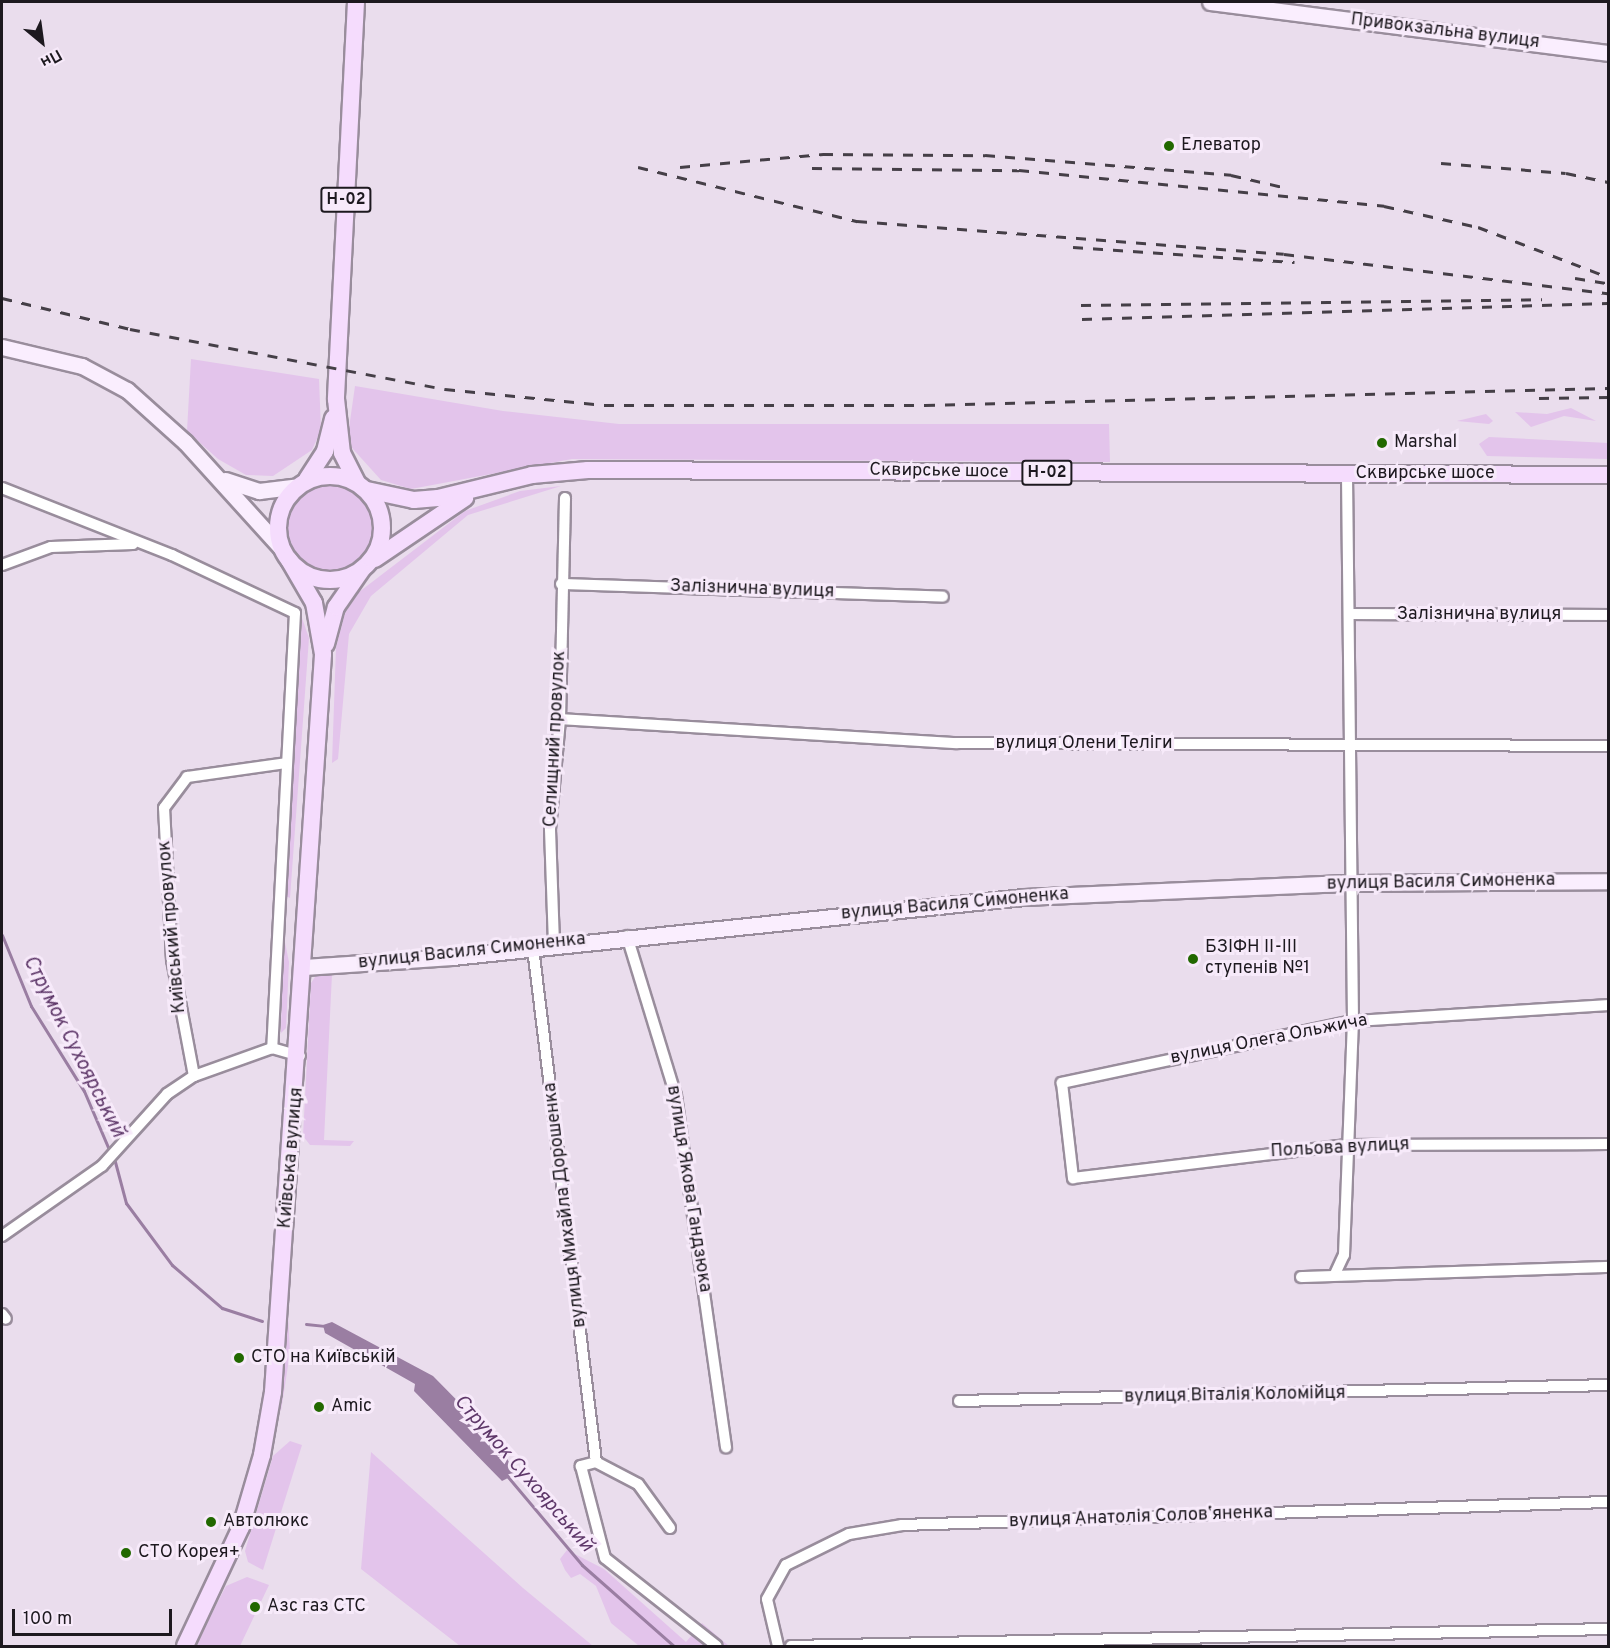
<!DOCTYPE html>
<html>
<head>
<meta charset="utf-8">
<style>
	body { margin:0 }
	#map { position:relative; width:1610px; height:1648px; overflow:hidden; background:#eadded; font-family:Overpass,sans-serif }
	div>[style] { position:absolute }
	.green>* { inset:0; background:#e3c4eb }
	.round { border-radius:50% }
	.water>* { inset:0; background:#9a7ea2 }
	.stream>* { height:3px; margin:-1.5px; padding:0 1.5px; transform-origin:1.5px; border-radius:1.5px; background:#9a7ea2 }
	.roads { filter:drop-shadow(2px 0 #998d9c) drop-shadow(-2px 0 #998d9c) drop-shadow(0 2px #998d9c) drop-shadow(0 -2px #998d9c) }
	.street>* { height:10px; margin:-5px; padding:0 5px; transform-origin:5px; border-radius:5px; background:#fff }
	.secondary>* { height:15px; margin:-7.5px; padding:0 7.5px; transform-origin:7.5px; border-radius:7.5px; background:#faeefe }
	.primary>* { height:16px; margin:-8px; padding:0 8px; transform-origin:8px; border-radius:8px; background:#f5dcfd }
	.primary>.ring { margin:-8px; padding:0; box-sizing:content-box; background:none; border:16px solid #f5dcfd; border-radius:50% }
	.rail>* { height:3px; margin-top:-1.5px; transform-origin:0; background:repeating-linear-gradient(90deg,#453f47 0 10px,transparent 0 20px) }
	.dots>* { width:16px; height:16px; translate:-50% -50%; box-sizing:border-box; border:3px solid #f7eafa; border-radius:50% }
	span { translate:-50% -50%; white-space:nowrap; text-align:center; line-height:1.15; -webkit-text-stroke:6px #f7eafa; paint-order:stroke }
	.shield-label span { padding:2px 4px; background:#f7eafa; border:2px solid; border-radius:4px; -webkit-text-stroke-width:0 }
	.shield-label { font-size:16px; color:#1d191f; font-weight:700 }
	.street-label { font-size:18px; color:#1d191f }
	.poi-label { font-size:18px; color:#1d191f }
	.left { translate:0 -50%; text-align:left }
	.water-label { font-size:20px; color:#5f386a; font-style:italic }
	.frame { position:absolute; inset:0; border:3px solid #1d191f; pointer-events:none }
	.north { position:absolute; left:12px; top:12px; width:60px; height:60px; -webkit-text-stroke:4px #f7eafa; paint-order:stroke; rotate:151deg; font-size:16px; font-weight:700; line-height:24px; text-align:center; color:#1d191f }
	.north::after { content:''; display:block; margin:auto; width:21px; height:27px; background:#1d191f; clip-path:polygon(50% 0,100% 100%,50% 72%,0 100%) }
	.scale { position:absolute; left:12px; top:1609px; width:160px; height:27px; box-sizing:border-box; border:3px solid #1d191f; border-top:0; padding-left:8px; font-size:18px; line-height:21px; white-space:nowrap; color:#1d191f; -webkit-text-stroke:4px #f7eafa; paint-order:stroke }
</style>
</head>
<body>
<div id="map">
	<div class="green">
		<div style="clip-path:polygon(191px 359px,319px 379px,321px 430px,312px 450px,273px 476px,246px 475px,218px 459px,187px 431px)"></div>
		<div style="clip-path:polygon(355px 386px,503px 411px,619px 424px,1109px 424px,1110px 462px,572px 459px,411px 489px,381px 480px,352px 448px,348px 435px)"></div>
		<div style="clip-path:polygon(1571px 408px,1596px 421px,1564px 416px,1531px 427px,1515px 412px,1547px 414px)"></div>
		<div style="clip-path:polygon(1486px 414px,1493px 421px,1489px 424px,1457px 421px)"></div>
		<div style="clip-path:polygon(1489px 437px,1608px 443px,1608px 459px,1487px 456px,1479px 444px)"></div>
		<div class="round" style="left:286px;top:485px;width:86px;height:86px"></div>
		<div style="clip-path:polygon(561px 486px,468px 515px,371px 596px,349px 634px,338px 759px,332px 763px,336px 647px,345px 613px,359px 592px,465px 511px,520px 491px)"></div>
		<div style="clip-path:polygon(302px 618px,309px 638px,290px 898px,286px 896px)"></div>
		<div style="clip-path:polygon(283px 933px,289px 962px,286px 1028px,281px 1033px)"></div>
		<div style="clip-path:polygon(319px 971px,332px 974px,324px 1140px,354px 1141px,350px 1146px,310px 1145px,303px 1136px,311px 983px)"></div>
		<div style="clip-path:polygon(288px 1313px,290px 1353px,281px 1411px,280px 1409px)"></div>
		<div style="clip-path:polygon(290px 1441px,302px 1445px,263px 1570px,248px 1562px,245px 1551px,273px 1456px)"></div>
		<div style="clip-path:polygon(371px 1452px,523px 1588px,593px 1646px,460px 1646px,361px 1569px)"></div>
		<div style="clip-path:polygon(567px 1550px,604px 1569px,686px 1642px,702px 1623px,729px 1646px,639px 1646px,611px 1623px,596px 1586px,580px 1574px,571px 1578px,565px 1570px,560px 1559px)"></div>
		<div style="clip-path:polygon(247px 1577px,269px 1585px,240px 1646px,195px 1646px,226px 1586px)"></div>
	</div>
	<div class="water">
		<div style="clip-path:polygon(332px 1322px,433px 1376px,496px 1440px,516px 1474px,502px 1481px,414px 1391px,415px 1384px,325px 1333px,323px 1325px)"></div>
	</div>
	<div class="stream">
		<div style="left:2px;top:935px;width:77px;rotate:67.8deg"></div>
		<div style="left:31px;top:1006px;width:100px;rotate:58.1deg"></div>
		<div style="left:84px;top:1091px;width:66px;rotate:66.9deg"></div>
		<div style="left:114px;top:1158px;width:47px;rotate:75.1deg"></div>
		<div style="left:126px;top:1203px;width:77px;rotate:53.4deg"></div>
		<div style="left:172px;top:1265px;width:66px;rotate:40.7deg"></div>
		<div style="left:222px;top:1308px;width:42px;rotate:18deg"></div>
		<div style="left:306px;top:1324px;width:18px;rotate:6deg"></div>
		<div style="left:508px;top:1477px;width:115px;rotate:49.9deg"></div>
		<div style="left:582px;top:1565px;width:123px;rotate:41.4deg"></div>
	</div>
	<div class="roads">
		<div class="street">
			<div style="left:2px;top:488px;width:183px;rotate:21.5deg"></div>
			<div style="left:172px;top:555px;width:136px;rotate:25.2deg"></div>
			<div style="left:295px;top:613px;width:436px;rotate:93deg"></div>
			<div style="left:2px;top:565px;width:52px;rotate:-20.2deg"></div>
			<div style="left:51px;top:547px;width:82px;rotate:-2.1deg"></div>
			<div style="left:561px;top:584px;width:382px;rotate:1.9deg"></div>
			<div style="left:1350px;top:614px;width:258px;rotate:0.2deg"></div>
			<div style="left:560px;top:719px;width:397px;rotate:3.5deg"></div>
			<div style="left:956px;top:743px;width:652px;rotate:0.26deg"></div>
			<div style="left:627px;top:936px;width:167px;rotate:73deg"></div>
			<div style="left:676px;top:1096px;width:355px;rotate:81.9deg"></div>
			<div style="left:554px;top:944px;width:115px;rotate:-92deg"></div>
			<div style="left:550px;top:829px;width:110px;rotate:-84.8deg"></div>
			<div style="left:560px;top:719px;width:221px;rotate:-88.7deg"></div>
			<div style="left:533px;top:948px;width:518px;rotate:83.01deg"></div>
			<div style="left:1608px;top:1005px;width:256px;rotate:176.4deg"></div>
			<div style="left:1353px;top:1021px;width:298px;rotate:168deg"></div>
			<div style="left:1062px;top:1083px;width:96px;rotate:83.4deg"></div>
			<div style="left:1073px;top:1178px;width:276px;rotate:-6.9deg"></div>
			<div style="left:1347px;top:1145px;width:261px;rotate:-0.2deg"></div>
			<div style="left:272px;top:1048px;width:29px;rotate:16deg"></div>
			<div style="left:194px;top:1076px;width:118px;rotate:-100.7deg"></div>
			<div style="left:172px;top:960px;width:152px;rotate:-93deg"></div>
			<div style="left:164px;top:808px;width:39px;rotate:-53deg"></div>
			<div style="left:187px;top:777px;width:100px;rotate:-8deg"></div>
			<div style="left:2px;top:1236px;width:122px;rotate:-35deg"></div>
			<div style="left:102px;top:1166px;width:97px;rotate:-47.9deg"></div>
			<div style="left:167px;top:1094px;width:32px;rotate:-34deg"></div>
			<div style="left:194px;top:1076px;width:83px;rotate:-19.7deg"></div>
			<div style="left:1335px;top:1274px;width:21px;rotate:-65deg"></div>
			<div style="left:1344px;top:1255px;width:234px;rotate:-87.8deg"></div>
			<div style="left:1353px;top:1021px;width:548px;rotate:-90.63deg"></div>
			<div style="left:1301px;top:1277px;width:307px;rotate:-1.9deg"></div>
			<div style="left:2px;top:1314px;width:6px;rotate:51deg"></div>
			<div style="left:959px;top:1401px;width:649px;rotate:-1.41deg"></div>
			<div style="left:670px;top:1528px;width:54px;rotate:-126deg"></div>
			<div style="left:638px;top:1484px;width:47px;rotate:-152.4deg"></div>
			<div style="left:596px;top:1462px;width:16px;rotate:165deg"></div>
			<div style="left:581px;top:1466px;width:95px;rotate:75.4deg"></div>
			<div style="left:605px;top:1558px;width:142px;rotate:38.2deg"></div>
			<div style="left:778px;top:1646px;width:48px;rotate:-103.2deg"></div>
			<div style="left:767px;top:1599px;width:39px;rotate:-61deg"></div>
			<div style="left:786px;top:1565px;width:70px;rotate:-26.2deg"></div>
			<div style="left:849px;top:1534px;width:54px;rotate:-9.6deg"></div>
			<div style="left:902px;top:1525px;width:706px;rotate:-1.87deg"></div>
			<div style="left:791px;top:1646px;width:817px;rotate:-1.19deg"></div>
		</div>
		<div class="secondary">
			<div style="left:1210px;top:2px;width:401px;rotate:7.3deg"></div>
			<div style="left:2px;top:347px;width:82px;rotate:13.4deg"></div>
			<div style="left:82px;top:366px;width:51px;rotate:28.1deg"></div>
			<div style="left:127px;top:390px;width:78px;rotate:41.9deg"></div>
			<div style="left:185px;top:442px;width:143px;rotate:47.8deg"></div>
			<div style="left:225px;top:480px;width:36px;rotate:18deg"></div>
			<div style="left:259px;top:491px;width:35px;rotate:-7deg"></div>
			<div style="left:304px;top:967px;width:148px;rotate:-3.9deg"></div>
			<div style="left:452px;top:957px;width:575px;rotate:-5.99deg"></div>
			<div style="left:1024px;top:897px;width:327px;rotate:-2.5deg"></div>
			<div style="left:1351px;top:883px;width:257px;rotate:-0.4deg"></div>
		</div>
		<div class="primary">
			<div style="left:356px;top:2px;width:398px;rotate:92.9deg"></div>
			<div style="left:336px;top:399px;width:54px;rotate:83.7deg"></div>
			<div style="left:342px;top:453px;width:34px;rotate:63deg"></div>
			<div class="ring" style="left:278px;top:476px;width:88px;height:88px"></div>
			<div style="left:307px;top:479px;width:33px;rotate:-57deg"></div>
			<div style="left:325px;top:451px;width:34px;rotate:-76deg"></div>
			<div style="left:367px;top:490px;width:48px;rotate:12deg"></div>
			<div style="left:414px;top:500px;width:24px;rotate:-5deg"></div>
			<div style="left:438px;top:498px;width:97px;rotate:-13.7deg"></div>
			<div style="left:532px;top:475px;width:56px;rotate:-5.1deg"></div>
			<div style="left:588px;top:470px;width:1020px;rotate:0.28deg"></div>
			<div style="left:375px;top:559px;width:109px;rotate:-34.1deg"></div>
			<div style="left:326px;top:644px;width:38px;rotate:-75deg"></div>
			<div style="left:336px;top:607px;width:44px;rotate:-55.2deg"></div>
			<div style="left:185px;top:1646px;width:132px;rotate:-64.8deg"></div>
			<div style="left:241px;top:1527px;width:75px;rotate:-73.7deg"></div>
			<div style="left:262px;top:1455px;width:64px;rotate:-80.1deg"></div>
			<div style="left:273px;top:1392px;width:740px;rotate:-86.12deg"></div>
			<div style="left:323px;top:654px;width:52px;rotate:-100deg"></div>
			<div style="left:314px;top:603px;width:50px;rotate:-120.2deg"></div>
		</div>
	</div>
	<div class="rail">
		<div style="left:1441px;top:163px;width:125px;rotate:4.6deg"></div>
		<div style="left:1566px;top:173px;width:43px;rotate:12.1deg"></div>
		<div style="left:638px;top:167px;width:226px;rotate:13.9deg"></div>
		<div style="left:857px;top:221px;width:428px;rotate:4.4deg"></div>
		<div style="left:1284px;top:254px;width:326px;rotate:6.9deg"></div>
		<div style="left:680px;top:167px;width:144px;rotate:-5.2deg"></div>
		<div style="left:823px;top:154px;width:162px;rotate:0.4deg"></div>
		<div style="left:985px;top:155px;width:247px;rotate:4.6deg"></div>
		<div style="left:1231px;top:175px;width:53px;rotate:13deg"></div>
		<div style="left:812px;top:168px;width:207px;rotate:0.6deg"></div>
		<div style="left:1019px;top:170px;width:367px;rotate:5.6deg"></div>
		<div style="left:1384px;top:206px;width:96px;rotate:12.6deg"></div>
		<div style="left:1478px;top:227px;width:139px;rotate:21deg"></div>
		<div style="left:1073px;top:247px;width:222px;rotate:3.9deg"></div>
		<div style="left:1575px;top:278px;width:33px;rotate:9deg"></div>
		<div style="left:2px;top:298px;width:132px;rotate:13.6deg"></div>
		<div style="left:130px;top:329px;width:321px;rotate:10.8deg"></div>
		<div style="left:445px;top:389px;width:160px;rotate:5.7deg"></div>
		<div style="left:604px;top:405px;width:321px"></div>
		<div style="left:925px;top:405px;width:683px;rotate:-1.43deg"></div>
		<div style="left:1081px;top:305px;width:461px;rotate:-0.7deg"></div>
		<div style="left:1082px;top:319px;width:526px;rotate:-1.74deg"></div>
		<div style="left:1539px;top:398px;width:69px;rotate:-0.8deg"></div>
	</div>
	<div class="dots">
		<div style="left:1169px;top:146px;background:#226800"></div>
		<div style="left:1382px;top:443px;background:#226800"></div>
		<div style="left:1193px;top:959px;background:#226800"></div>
		<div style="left:239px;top:1358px;background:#226800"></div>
		<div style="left:319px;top:1407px;background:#226800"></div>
		<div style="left:211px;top:1522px;background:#226800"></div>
		<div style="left:126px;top:1553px;background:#226800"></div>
		<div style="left:255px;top:1607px;background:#226800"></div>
	</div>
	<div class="shield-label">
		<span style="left:346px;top:200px">Н-02</span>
		<span style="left:1047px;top:473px">Н-02</span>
	</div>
	<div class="street-label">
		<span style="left:1445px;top:32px;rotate:7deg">Привокзальна вулиця</span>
		<span style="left:939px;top:472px;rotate:1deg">Сквирське шосе</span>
		<span style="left:1425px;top:474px">Сквирське шосе</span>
		<span style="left:752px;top:590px;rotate:2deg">Залізнична вулиця</span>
		<span style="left:1479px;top:615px">Залізнична вулиця</span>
		<span style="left:556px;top:739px;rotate:-87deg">Селищний провулок</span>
		<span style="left:1084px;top:744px">вулиця Олени Теліги</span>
		<span style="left:1441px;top:883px;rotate:-1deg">вулиця Василя Симоненка</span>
		<span style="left:955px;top:905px;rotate:-5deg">вулиця Василя Симоненка</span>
		<span style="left:173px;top:927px;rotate:-95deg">Київський провулок</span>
		<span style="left:472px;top:952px;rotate:-6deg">вулиця Василя Симоненка</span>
		<span style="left:1269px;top:1040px;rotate:-11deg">вулиця Олега Ольжича</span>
		<span style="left:1340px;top:1149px;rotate:-3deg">Польова вулиця</span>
		<span style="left:292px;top:1158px;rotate:-85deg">Київська вулиця</span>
		<span style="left:688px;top:1189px;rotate:81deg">вулиця Якова Гандзюка</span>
		<span style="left:566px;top:1205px;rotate:-97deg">вулиця Михайла Дорошенка</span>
		<span style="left:1235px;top:1396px;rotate:-1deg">вулиця Віталія Коломійця</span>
		<span style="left:1141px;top:1518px;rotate:-2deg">вулиця Анатолія Соловʼяненка</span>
	</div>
	<div class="poi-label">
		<span class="left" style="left:1181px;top:146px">Елеватор</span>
		<span class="left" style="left:1394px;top:443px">Marshal</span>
		<span class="left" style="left:1205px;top:959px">БЗІФН ІІ-ІІІ<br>ступенів №1</span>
		<span class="left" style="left:251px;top:1358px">СТО на Київській</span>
		<span class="left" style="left:331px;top:1407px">Amic</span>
		<span class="left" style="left:223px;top:1522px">Автолюкс</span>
		<span class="left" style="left:138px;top:1553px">СТО Корея+</span>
		<span class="left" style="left:267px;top:1607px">Азс газ СТС</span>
	</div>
	<div class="water-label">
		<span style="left:73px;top:1047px;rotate:63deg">Струмок Сухоярський</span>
		<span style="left:523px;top:1474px;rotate:49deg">Струмок Сухоярський</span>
	</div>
	<div class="frame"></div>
	<div class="north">Пн</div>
	<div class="scale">100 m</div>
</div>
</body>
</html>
